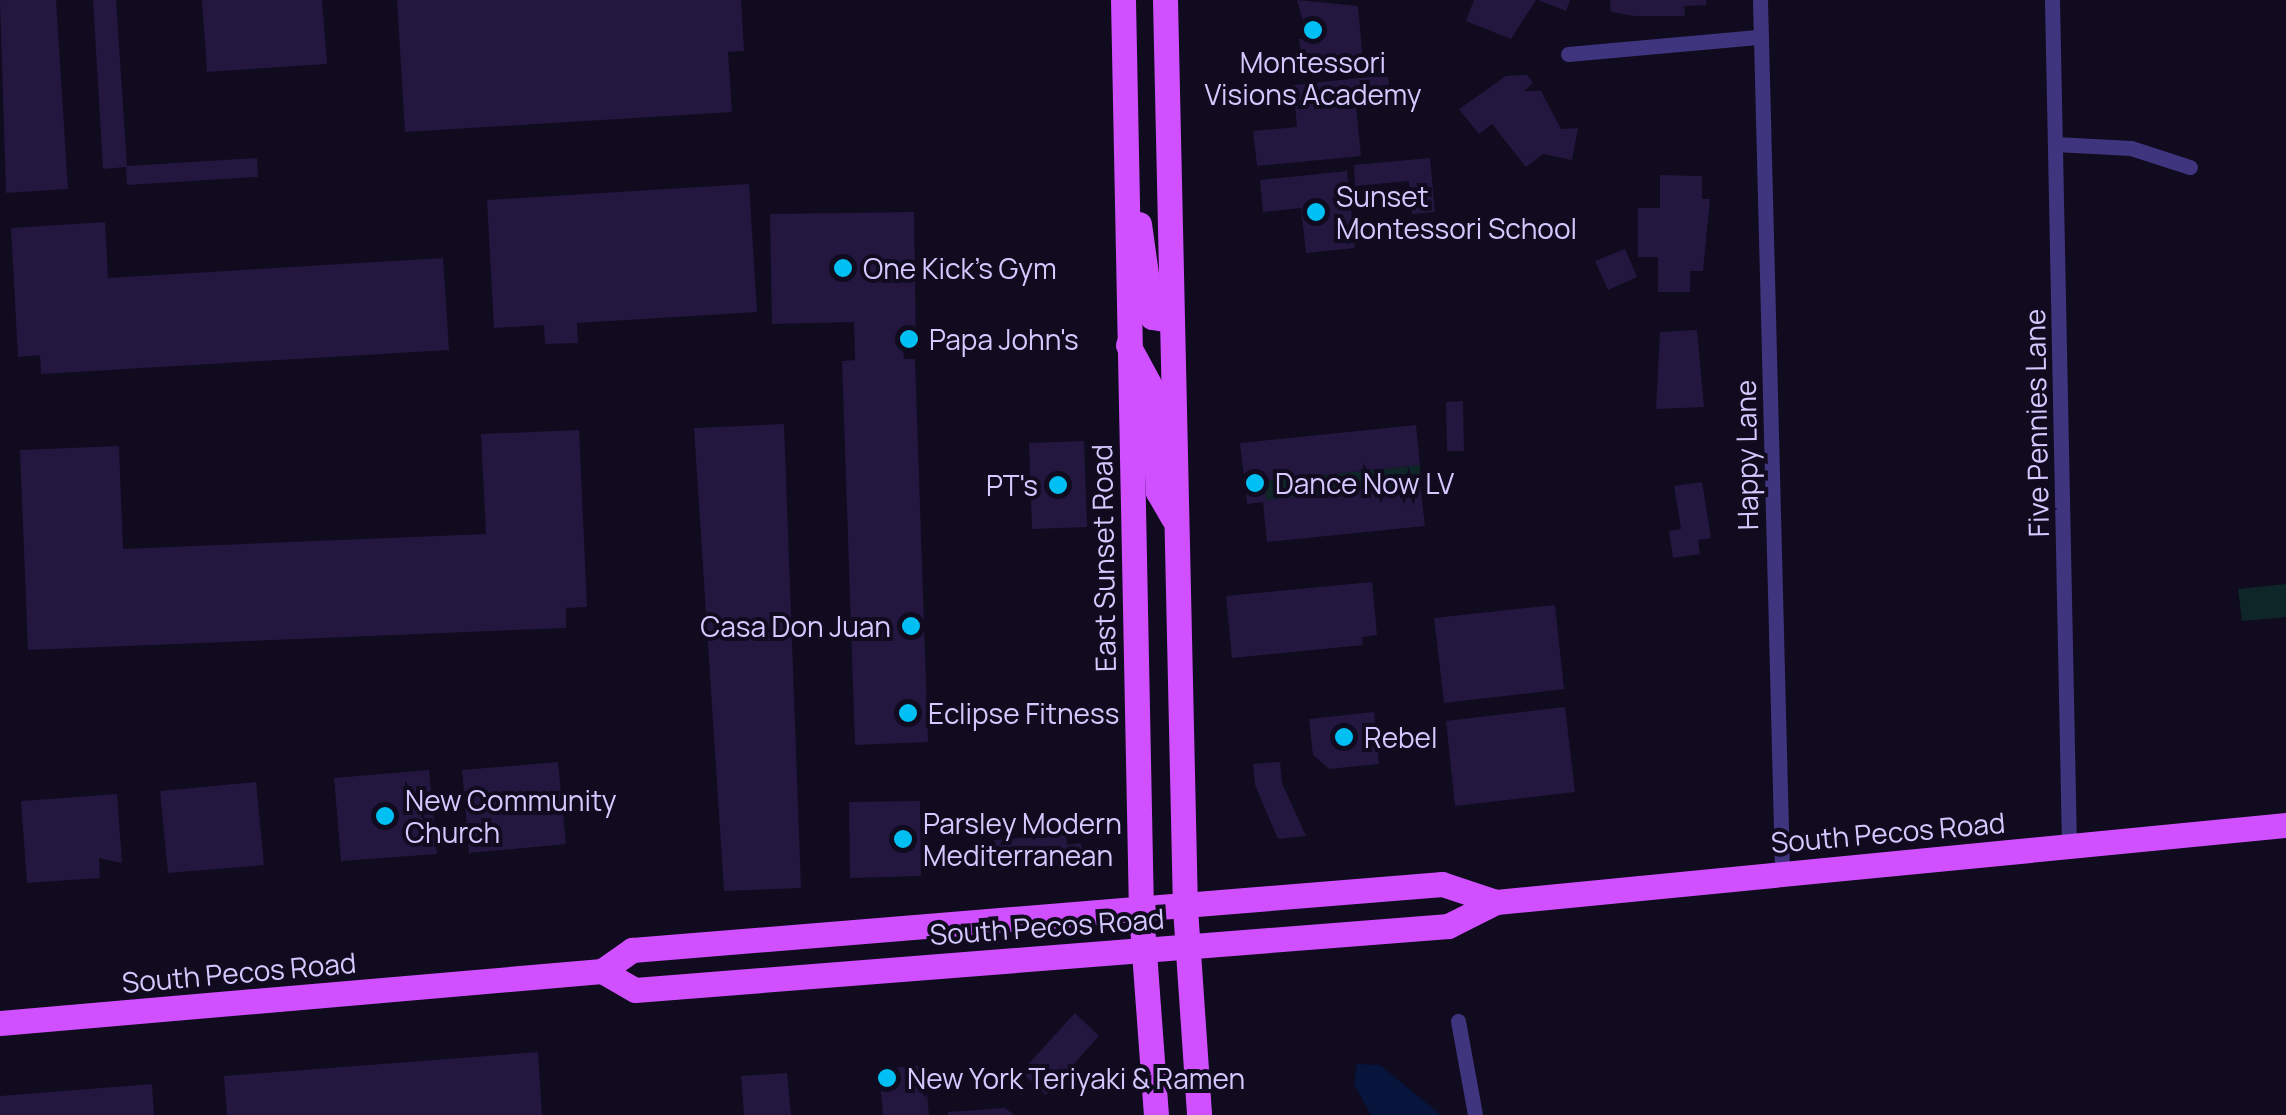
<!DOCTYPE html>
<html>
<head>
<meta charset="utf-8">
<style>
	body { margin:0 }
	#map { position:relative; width:2286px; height:1115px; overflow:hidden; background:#100b1e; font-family:Manrope,sans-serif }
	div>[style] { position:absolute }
	.green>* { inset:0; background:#0e2628 }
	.water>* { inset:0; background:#07143b }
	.building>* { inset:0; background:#23173f }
	.minor>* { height:15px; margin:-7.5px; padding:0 7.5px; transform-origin:7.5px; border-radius:7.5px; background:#3f347e }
	.primary>* { height:25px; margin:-12.5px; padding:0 12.5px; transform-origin:12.5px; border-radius:12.5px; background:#d04fff }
	.dots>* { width:28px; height:28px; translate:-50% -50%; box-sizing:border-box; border:5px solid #100b1e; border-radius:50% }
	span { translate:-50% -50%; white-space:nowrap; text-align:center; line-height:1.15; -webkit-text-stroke:8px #100b1e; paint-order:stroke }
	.poi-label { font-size:28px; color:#d4c8ff }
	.left { translate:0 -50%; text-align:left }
	.right { translate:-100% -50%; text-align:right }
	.street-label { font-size:28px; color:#d4c8ff }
</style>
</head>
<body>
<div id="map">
	<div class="green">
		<div style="clip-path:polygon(1420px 465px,1420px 484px,1266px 500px,1264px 481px)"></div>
		<div style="clip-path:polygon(2286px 584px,2286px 617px,2242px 621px,2238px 589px)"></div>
	</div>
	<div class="water">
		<div style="clip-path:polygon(1357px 1064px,1380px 1065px,1441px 1115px,1371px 1115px,1354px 1084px)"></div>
	</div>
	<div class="building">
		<div style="clip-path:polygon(0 0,56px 0,68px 189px,6px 193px)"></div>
		<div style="clip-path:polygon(93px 0,116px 0,127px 166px,257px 158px,258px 177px,127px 185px,126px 167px,103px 169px)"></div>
		<div style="clip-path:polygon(202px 0,322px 0,327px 64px,207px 72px)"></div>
		<div style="clip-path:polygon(397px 0,741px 0,744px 51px,728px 52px,732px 112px,405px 132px)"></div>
		<div style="clip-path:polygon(1297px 0,1358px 6px,1363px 63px,1302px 69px,1299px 39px,1308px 38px)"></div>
		<div style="clip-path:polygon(1474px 0,1536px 0,1511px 39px,1466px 21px)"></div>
		<div style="clip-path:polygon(1538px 0,1570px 0,1566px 11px)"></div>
		<div style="clip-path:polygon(1610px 0,1706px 0,1706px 5px,1684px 6px,1685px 16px,1634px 16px,1611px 12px)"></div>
		<div style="clip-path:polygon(1388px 75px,1390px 93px,1355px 97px,1361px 156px,1257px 166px,1253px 131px,1297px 127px,1293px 85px)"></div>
		<div style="clip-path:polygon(1527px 75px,1533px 83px,1524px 91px,1541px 91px,1561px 129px,1578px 128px,1572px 160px,1543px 154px,1526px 167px,1492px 124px,1479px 134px,1459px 109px,1506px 76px)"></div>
		<div style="clip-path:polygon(1430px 158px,1435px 212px,1412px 214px,1409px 181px,1355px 186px,1354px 165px)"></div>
		<div style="clip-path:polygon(1347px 171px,1355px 248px,1306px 253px,1301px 208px,1263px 212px,1260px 180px)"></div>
		<div style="clip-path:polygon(1660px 175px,1702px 176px,1702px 199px,1710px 199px,1703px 271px,1690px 271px,1690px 292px,1658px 292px,1658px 257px,1638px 257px,1638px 208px,1660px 208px)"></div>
		<div style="clip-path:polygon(749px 184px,757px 312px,577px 323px,578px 343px,545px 344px,544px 325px,494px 328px,487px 200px)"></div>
		<div style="clip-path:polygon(914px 212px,916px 347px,903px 348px,904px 359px,915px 359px,928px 742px,855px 745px,842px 361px,855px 360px,854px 322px,772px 324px,770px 214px)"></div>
		<div style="clip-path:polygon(105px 222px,108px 278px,443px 258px,449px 350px,41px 374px,40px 355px,18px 357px,11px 228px)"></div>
		<div style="clip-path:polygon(1625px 249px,1637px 277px,1608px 290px,1595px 261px)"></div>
		<div style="clip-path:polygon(1697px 330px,1704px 407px,1656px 409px,1660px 332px)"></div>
		<div style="clip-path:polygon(1463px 401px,1464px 451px,1447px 451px,1446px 402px)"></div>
		<div style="clip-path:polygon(784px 424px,801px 888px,724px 891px,694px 428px)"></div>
		<div style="clip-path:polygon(1416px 425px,1420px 465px,1264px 481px,1266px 500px,1420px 484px,1425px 526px,1267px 542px,1263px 502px,1247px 504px,1240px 443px)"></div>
		<div style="clip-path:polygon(579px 430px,587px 607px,566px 608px,566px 628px,28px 650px,20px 450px,119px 446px,123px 549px,486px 534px,481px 434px)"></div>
		<div style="clip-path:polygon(1084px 441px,1087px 527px,1032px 529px,1029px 443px)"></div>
		<div style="clip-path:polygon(1702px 482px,1711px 538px,1698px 540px,1700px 554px,1673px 558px,1669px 531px,1681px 529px,1674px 486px)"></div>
		<div style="clip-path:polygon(1372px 582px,1377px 635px,1362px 637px,1363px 645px,1232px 658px,1226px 596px)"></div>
		<div style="clip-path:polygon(1555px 605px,1564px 689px,1444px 703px,1434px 618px)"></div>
		<div style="clip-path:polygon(1565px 707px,1575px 792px,1455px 806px,1446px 721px)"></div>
		<div style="clip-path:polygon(1374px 712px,1379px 764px,1329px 769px,1313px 755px,1309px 719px)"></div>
		<div style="clip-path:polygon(558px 762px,566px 844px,469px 853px,462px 770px)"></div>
		<div style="clip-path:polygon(1280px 762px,1282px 783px,1306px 836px,1278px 839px,1255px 785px,1253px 764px)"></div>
		<div style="clip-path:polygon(429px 770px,437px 854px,341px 861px,334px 778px)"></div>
		<div style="clip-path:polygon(256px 782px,264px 865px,168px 873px,160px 791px)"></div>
		<div style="clip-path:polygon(117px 794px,122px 863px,99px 858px,100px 878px,27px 883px,21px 801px)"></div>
		<div style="clip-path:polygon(920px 801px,921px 876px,850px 878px,849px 802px)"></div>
		<div style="clip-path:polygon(1066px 834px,1067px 845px,1081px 843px,1083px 862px,997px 870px,994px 840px)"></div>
		<div style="clip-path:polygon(1075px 1013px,1099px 1036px,1046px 1095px,1021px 1072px)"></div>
		<div style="clip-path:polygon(538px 1052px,542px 1115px,227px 1115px,224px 1076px)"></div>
		<div style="clip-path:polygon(924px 1065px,929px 1115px,883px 1115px,879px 1069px)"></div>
		<div style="clip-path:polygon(787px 1073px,791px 1115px,744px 1115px,741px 1076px)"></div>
		<div style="clip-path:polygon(152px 1084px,154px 1115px,0 1115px,0 1096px)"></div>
		<div style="clip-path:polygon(1005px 1108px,1014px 1115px,948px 1115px,948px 1112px)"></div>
	</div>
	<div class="minor">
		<div style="left:1760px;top:0;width:871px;rotate:88.55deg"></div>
		<div style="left:2052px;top:0;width:845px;rotate:88.85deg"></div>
		<div style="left:1568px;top:54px;width:193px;rotate:-5.1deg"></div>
		<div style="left:2055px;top:144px;width:76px;rotate:3deg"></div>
		<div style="left:2131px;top:148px;width:62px;rotate:17.9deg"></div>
		<div style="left:1458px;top:1021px;width:96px;rotate:79.7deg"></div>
	</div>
	<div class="primary">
		<div style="left:1123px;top:0;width:911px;rotate:88.87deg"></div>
		<div style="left:1141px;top:911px;width:205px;rotate:85.8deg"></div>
		<div style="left:1165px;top:0;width:908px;rotate:88.74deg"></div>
		<div style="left:1185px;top:908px;width:207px;rotate:86.1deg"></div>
		<div style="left:1139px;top:224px;width:94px;rotate:82deg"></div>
		<div style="left:1152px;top:317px;width:20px;rotate:9deg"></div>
		<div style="left:1128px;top:345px;width:52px;rotate:61.5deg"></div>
		<div style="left:1153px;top:391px;width:101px;rotate:87.2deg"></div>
		<div style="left:1158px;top:492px;width:30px;rotate:60deg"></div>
		<div style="left:602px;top:971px;width:38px;rotate:30deg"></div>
		<div style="left:635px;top:990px;width:816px;rotate:-4.5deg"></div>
		<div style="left:1448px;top:926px;width:54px;rotate:-26.6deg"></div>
		<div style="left:1496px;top:902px;width:794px;rotate:-5.57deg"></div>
		<div style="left:0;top:1023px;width:604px;rotate:-4.94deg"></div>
		<div style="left:602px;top:971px;width:37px;rotate:-35deg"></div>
		<div style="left:632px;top:950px;width:813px;rotate:-4.66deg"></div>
		<div style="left:1442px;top:884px;width:57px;rotate:18.4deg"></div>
	</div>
	<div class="dots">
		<div style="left:1313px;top:30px;background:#00c0f3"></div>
		<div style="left:1316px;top:212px;background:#00c0f3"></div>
		<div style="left:843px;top:268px;background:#00c0f3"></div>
		<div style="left:909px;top:339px;background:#00c0f3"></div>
		<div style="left:1255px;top:483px;background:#00c0f3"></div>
		<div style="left:1058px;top:485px;background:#00c0f3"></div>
		<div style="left:911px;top:626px;background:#00c0f3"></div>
		<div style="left:908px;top:713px;background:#00c0f3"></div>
		<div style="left:1344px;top:737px;background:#00c0f3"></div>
		<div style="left:385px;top:816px;background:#00c0f3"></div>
		<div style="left:903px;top:839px;background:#00c0f3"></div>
		<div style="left:887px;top:1078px;background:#00c0f3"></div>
	</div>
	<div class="poi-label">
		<span style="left:1313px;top:78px">Montessori<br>Visions Academy</span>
		<span class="left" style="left:1336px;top:212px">Sunset<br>Montessori School</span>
		<span class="left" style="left:863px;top:268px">One Kick's Gym</span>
		<span class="left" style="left:929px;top:339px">Papa John's</span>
		<span class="left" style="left:1275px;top:483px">Dance Now LV</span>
		<span class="right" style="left:1038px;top:485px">PT's</span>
		<span class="right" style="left:891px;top:626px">Casa Don Juan</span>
		<span class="left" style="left:928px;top:713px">Eclipse Fitness</span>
		<span class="left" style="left:1364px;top:737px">Rebel</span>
		<span class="left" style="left:405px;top:816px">New Community<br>Church</span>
		<span class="left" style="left:923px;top:839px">Parsley Modern<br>Mediterranean</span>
		<span class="left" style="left:907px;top:1078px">New York Teriyaki &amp; Ramen</span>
	</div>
	<div class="street-label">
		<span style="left:2036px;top:423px;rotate:-91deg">Five Pennies Lane</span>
		<span style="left:1746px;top:455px;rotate:-91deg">Happy Lane</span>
		<span style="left:1103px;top:558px;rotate:-91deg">East Sunset Road</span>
		<span style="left:1888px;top:832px;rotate:-5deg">South Pecos Road</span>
		<span style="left:1047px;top:926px;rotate:-4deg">South Pecos Road</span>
		<span style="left:239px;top:972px;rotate:-5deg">South Pecos Road</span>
	</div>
</div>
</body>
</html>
